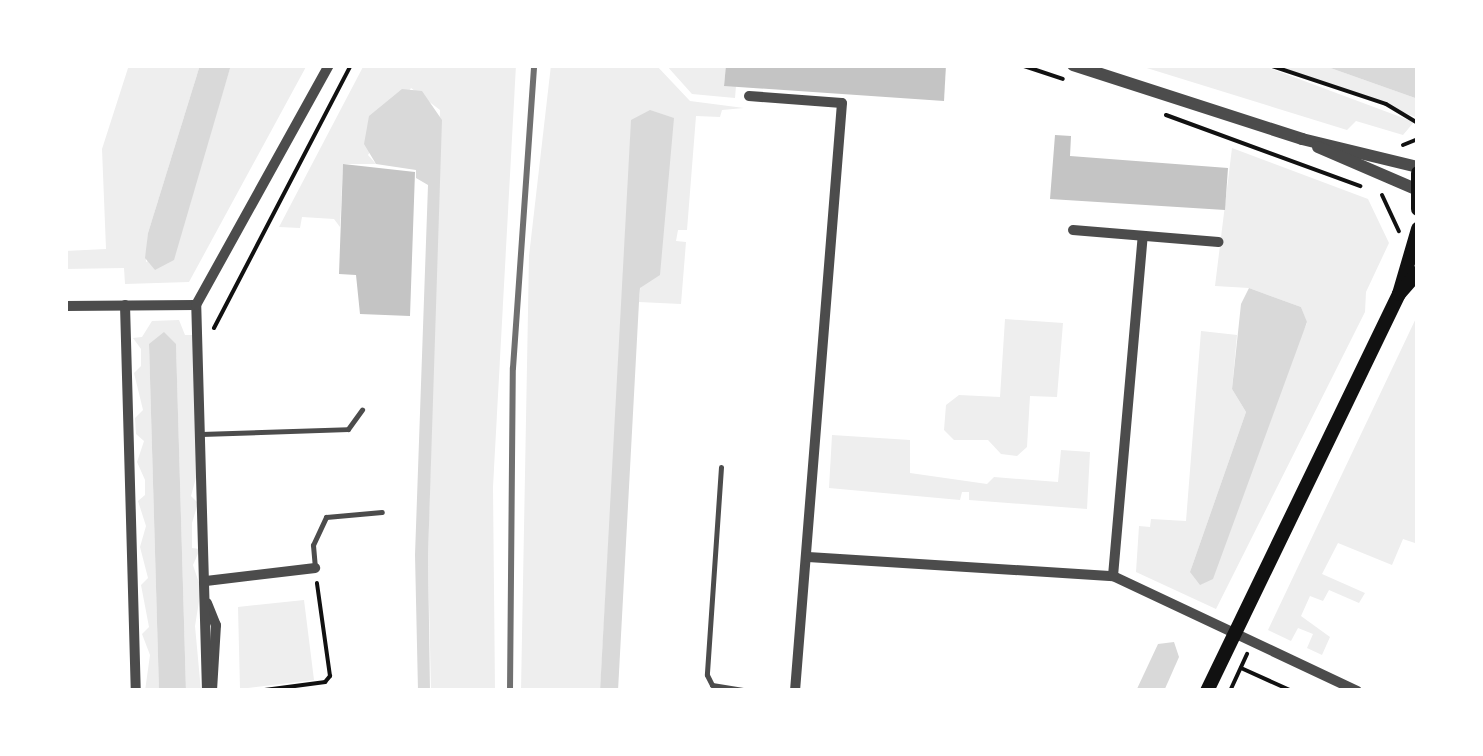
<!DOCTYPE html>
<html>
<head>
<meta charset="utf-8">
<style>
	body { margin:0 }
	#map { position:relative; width:1483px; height:756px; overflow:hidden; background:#fff; font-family:"PT Sans",sans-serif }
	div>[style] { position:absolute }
	.green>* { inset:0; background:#eee }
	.water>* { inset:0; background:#d9d9d9 }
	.building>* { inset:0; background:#c4c4c4 }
	.path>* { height:4px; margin:-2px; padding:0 2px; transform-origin:2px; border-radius:2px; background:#111 }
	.service>* { height:5px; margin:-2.5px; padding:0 2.5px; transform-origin:2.5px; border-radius:2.5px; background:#4c4c4c }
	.minor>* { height:10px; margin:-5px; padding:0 5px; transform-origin:5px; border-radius:5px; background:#4c4c4c }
	.tertiary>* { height:12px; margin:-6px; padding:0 6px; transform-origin:6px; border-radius:6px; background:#4c4c4c }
	.secondary>* { height:14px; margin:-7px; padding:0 7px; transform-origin:7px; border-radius:7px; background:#111 }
	.rail>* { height:6px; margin:-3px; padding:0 3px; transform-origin:3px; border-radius:3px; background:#707070 }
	span { translate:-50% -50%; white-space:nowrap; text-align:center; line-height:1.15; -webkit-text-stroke:9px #fff; paint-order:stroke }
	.frame { position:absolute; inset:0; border:68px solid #fff; pointer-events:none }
</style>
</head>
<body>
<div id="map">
	<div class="green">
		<div style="clip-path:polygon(129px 65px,200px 65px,148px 233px,146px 262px,175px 246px,231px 65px,307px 65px,189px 282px,125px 284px,124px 268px,65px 269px,65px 251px,106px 249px,102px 149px)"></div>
		<div style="clip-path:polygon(364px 65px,516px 65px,493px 487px,495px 691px,431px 691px,428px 556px,440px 110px,411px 88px,368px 155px,376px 164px,343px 164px,340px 227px,334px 219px,302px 217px,300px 228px,279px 227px)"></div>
		<div style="clip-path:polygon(551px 65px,656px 65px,690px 101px,744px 108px,722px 110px,720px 117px,696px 116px,687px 230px,678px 230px,676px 241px,686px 242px,681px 304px,639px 302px,656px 114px,609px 537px,600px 691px,521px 691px,529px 256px)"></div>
		<div style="clip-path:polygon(666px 65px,726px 65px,724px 85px,736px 86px,735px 98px,692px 94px)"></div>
		<div style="clip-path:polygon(1137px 65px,1261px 65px,1414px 122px,1403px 135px,1356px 121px,1347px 130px)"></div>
		<div style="clip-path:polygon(1276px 65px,1322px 65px,1418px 99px,1418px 118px)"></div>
		<div style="clip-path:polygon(1232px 148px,1368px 199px,1389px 243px,1366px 292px,1365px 312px,1216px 609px,1136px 572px,1139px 526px,1150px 527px,1151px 519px,1186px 521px,1201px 331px,1237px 335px,1232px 389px,1246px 412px,1190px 572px,1307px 323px,1301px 307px,1249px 288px,1215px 286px)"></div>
		<div style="clip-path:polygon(1418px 314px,1418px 544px,1403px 539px,1392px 565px,1338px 543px,1322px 574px,1365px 593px,1359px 603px,1329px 590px,1323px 601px,1310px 596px,1301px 616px,1330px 637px,1322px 655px,1307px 648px,1313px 634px,1298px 628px,1291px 641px,1268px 630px)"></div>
		<div style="clip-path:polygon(1005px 319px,1063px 323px,1057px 397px,1030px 396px,1027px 447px,1017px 456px,1001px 454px,988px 440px,954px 440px,944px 430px,946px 405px,959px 395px,1000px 397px)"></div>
		<div style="clip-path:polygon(179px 320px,185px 335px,193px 335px,197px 474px,191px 496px,198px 503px,192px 523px,192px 548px,200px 549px,193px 565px,201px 589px,195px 626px,201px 691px,186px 691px,176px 345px,149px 344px,159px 691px,145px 691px,150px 655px,142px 634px,149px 627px,141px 585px,148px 578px,140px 547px,146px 526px,138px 501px,145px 495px,145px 480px,137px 462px,144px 441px,136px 434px,135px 418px,143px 410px,134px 373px,141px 366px,141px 349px,133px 338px,142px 337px,152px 321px)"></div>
		<div style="clip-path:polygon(832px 435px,910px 440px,910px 473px,987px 484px,994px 477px,1058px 482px,1061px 450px,1090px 452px,1087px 509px,969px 500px,969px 492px,962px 492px,960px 500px,829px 488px)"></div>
		<div style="clip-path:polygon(304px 600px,314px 680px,240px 689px,238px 607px)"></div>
	</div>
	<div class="water">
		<div style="clip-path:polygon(200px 65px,231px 65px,174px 260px,155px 270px,145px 258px,148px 233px)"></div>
		<div style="clip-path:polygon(1322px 65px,1418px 65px,1418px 99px)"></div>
		<div style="clip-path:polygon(402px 89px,422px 91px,442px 120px,428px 556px,430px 691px,418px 691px,415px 555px,428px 185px,416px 178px,416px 170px,376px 164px,364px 144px,369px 116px)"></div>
		<div style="clip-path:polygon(650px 110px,674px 118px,660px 275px,640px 288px,639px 302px,618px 691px,600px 691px,631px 120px)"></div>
		<div style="clip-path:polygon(1249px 288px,1301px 307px,1307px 322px,1213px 579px,1200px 585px,1190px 572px,1246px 412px,1232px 389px,1241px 304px)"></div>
		<div style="clip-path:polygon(164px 332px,176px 344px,186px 691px,159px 691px,149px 344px)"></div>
		<div style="clip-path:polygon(1174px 642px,1179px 657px,1164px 691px,1136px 691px,1158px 644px)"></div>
	</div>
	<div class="building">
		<div style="clip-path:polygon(726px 65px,946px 65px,944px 101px,724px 86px)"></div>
		<div style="clip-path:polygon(1055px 135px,1071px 136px,1070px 156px,1228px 168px,1225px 210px,1050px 199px)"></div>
		<div style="clip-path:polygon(343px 164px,415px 172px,410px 316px,360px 314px,356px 275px,339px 274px)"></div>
	</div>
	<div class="path">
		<div style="left:1021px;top:65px;width:44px;rotate:18.4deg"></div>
		<div style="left:1269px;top:65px;width:123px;rotate:18.4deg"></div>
		<div style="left:1386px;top:104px;width:37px;rotate:31deg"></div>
		<div style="left:1166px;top:115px;width:207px;rotate:20.1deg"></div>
		<div style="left:1403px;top:145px;width:16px;rotate:-22deg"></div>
		<div style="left:1382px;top:195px;width:40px;rotate:65deg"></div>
		<div style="left:214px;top:328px;width:297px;rotate:-62.5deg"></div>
		<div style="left:1241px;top:668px;width:56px;rotate:24.3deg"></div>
		<div style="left:257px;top:691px;width:69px;rotate:-7.5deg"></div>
		<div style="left:325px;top:682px;width:8px;rotate:-50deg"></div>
		<div style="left:330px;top:676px;width:94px;rotate:-98deg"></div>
		<div style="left:1230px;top:691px;width:41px;rotate:-65.3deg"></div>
	</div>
	<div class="service">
		<div style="left:201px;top:434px;width:147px;rotate:-1.9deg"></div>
		<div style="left:348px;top:429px;width:24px;rotate:-54deg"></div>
		<div style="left:721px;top:467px;width:208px;rotate:93.9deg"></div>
		<div style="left:707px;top:675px;width:11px;rotate:63deg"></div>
		<div style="left:712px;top:685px;width:36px;rotate:9deg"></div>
		<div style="left:315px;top:568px;width:23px;rotate:-95deg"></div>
		<div style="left:313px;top:545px;width:31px;rotate:-65deg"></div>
		<div style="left:326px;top:517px;width:56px;rotate:-5.1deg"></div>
	</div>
	<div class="minor">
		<div style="left:749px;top:96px;width:93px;rotate:4.3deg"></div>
		<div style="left:842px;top:103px;width:590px;rotate:94.57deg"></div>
		<div style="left:1073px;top:230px;width:146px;rotate:4.7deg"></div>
		<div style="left:125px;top:305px;width:386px;rotate:88.4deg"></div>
		<div style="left:65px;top:306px;width:131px;rotate:-0.4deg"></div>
		<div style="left:808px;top:557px;width:306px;rotate:3.6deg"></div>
		<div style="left:1113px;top:576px;width:270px;rotate:25.2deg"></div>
		<div style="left:1113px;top:576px;width:341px;rotate:-85deg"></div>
		<div style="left:206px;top:581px;width:110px;rotate:-6.8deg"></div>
		<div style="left:207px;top:603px;width:24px;rotate:68deg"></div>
		<div style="left:216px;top:625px;width:66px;rotate:93.5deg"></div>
		<div style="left:207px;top:691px;width:386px;rotate:-91.6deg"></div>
		<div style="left:196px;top:305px;width:274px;rotate:-61deg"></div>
	</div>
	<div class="tertiary">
		<div style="left:1073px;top:65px;width:241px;rotate:17.9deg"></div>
		<div style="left:1302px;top:139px;width:119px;rotate:13.6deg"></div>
		<div style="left:1318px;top:147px;width:103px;rotate:23.3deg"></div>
	</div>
	<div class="secondary">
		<div style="left:1418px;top:173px;width:36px;rotate:90deg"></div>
		<div style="left:1399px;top:294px;width:68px;rotate:-73.7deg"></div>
		<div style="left:1207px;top:691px;width:441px;rotate:-64.2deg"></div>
		<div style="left:1399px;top:294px;width:29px;rotate:-49deg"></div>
	</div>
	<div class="rail">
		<div style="left:510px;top:691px;width:323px;rotate:-89.5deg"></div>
		<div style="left:513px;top:368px;width:304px;rotate:-86deg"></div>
	</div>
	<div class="frame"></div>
</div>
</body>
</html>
